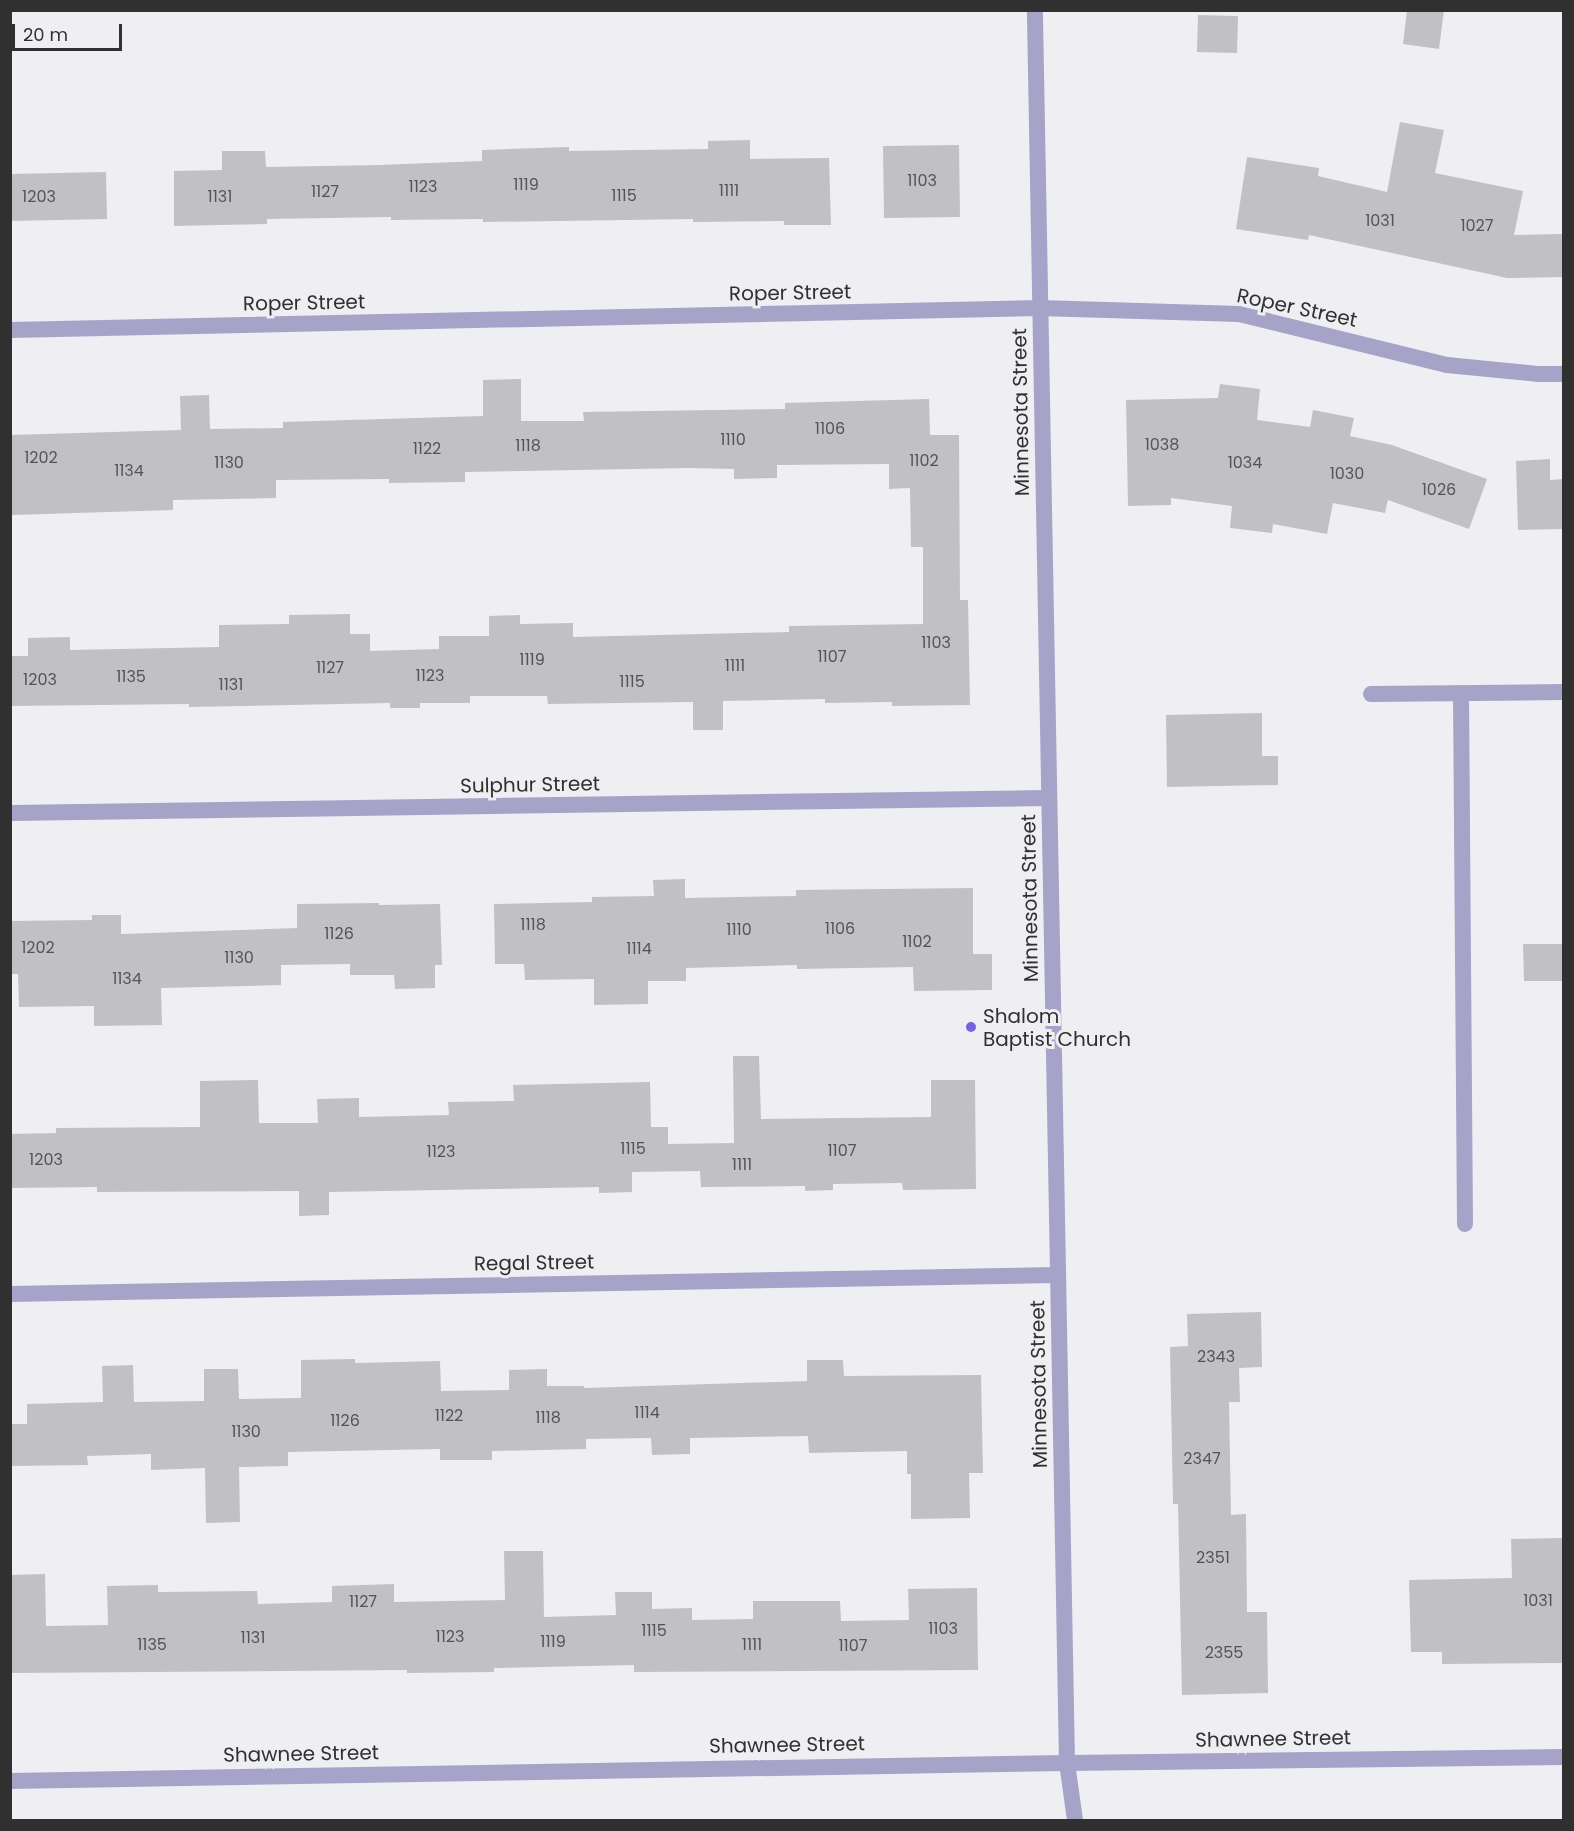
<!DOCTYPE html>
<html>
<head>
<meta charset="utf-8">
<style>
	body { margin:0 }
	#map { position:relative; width:1574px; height:1831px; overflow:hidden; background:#efeff3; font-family:Poppins,sans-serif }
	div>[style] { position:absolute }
	.building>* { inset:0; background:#c1c1c5 }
	.service>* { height:16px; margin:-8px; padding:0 8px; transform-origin:8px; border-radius:8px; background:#a5a4c8 }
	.minor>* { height:16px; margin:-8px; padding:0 8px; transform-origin:8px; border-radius:8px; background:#a5a4c8 }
	.tertiary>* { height:16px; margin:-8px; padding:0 8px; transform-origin:8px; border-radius:8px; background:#a5a4c8 }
	.dots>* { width:16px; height:16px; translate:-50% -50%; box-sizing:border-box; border:3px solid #efeff3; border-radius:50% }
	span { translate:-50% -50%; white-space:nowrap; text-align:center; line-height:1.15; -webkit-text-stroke:6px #efeff3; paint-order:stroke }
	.number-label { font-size:16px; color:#545456 }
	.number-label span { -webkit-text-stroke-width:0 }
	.street-label { font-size:20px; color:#303031 }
	.poi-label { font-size:20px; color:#303031 }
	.left { translate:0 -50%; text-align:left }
	.frame { position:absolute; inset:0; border:12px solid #303031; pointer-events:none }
	.scale { position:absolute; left:12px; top:24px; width:110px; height:27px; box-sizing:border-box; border:3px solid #303031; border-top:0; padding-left:8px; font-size:18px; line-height:21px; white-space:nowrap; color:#303031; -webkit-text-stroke:4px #efeff3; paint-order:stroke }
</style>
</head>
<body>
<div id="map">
	<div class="building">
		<div style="clip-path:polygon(1407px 10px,1444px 10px,1439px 49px,1403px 44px)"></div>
		<div style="clip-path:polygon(1198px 15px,1238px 16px,1237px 53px,1197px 52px)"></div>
		<div style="clip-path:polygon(1400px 122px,1444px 130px,1435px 173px,1523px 191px,1514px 235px,1563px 234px,1563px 277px,1507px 278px,1309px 235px,1308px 240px,1236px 229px,1247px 157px,1319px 168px,1318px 176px,1387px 192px)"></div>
		<div style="clip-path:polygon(750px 140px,750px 159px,829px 158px,831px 225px,784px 225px,784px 221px,693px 222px,693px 219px,483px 222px,483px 219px,391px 220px,391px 217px,267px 219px,267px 224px,174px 226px,174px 171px,222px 170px,222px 151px,265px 151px,266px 167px,379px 165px,482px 161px,482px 150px,569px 147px,569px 151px,708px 149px,708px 141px)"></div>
		<div style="clip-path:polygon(959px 145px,960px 217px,884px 218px,883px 146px)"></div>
		<div style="clip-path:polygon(106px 172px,107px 219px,10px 221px,10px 174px)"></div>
		<div style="clip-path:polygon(521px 379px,521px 421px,584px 421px,583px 412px,785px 409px,785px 403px,929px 399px,930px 435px,959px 435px,960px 600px,968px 600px,970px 705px,892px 706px,892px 702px,825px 703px,825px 699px,723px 701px,723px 730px,693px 730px,693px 702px,548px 704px,547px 696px,470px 696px,470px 703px,420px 703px,420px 708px,390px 708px,390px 703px,189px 707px,189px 704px,10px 706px,10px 656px,28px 656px,28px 638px,70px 637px,70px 650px,219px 647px,219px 625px,289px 624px,289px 615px,350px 614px,350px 634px,370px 634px,370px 651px,439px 649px,439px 636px,489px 636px,489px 616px,520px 615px,520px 624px,573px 623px,573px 637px,789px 632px,789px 626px,923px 624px,923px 547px,911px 547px,910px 488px,889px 489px,889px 464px,777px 465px,777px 478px,734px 479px,734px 469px,689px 468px,465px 472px,465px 482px,389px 483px,389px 479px,276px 480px,276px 498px,173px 500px,173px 510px,12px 515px,10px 435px,181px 430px,180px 396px,209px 395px,210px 429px,283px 428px,283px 422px,483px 416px,483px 380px)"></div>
		<div style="clip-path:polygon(1220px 384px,1260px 389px,1257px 420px,1310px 427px,1313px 410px,1354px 418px,1350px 436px,1392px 445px,1487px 479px,1469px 529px,1388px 500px,1385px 513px,1333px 503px,1327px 534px,1273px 524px,1272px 533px,1230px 528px,1232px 506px,1171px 498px,1171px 505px,1128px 506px,1126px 400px,1218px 398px)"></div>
		<div style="clip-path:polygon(1550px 459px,1550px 480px,1563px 479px,1563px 529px,1518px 530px,1516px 461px)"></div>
		<div style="clip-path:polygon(1262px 713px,1262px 756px,1278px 756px,1278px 785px,1167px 787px,1166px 715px)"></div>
		<div style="clip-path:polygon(685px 879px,685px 898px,796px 896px,796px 890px,973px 888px,973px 954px,992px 954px,992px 990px,914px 991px,913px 967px,797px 969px,797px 965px,686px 968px,686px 981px,648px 981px,648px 1004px,594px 1005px,594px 979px,525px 980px,524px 964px,495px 964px,494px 904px,592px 902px,592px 897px,654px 896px,653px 880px)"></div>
		<div style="clip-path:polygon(379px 903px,379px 905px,440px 904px,442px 965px,435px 965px,435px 988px,395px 989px,394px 975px,350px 975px,350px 964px,281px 965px,281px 985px,161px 988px,162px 1025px,94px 1026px,94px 1006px,19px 1007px,18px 974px,10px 974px,10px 921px,92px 920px,92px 915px,121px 915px,121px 934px,297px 928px,297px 904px)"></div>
		<div style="clip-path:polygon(1523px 944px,1563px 944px,1563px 981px,1524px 981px)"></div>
		<div style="clip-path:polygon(733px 1056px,759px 1056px,761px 1119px,931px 1117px,931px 1080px,975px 1080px,976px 1189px,903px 1190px,902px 1183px,833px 1184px,833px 1190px,805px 1191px,805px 1186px,701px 1187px,700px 1171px,632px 1172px,632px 1192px,599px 1193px,599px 1187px,329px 1192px,329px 1215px,299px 1216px,299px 1191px,97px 1192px,97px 1187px,10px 1188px,10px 1134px,56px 1133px,56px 1128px,200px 1127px,200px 1081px,258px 1080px,259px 1123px,318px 1123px,317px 1099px,359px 1098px,359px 1117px,449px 1115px,448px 1102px,514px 1101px,513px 1085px,650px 1082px,651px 1127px,668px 1127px,668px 1144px,734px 1143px)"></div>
		<div style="clip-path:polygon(1261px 1312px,1262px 1367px,1239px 1368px,1240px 1402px,1229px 1402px,1231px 1515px,1246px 1514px,1247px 1612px,1267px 1612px,1268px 1693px,1182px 1695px,1178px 1504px,1173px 1504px,1170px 1347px,1188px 1346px,1187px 1314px)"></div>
		<div style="clip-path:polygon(355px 1359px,355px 1363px,440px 1361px,441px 1391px,509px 1390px,509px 1370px,547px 1369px,547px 1386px,584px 1386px,584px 1388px,807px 1381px,807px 1360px,843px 1360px,844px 1376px,981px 1375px,983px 1473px,969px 1473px,970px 1518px,911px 1519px,911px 1474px,907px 1474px,907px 1451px,809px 1453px,808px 1436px,690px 1438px,690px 1454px,652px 1455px,651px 1438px,586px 1439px,586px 1449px,492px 1451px,492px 1460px,440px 1460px,440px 1449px,288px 1452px,288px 1466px,239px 1467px,240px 1522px,206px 1523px,205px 1468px,151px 1470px,151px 1454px,87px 1456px,88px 1465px,10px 1466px,10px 1424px,27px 1424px,27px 1404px,103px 1402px,102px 1366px,133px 1365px,134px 1402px,204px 1401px,204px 1369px,238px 1369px,239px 1399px,301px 1398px,301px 1360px)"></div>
		<div style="clip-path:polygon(1563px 1538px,1563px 1663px,1442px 1664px,1442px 1652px,1411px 1652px,1409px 1580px,1512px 1578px,1511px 1539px)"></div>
		<div style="clip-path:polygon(504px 1551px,543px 1551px,544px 1617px,616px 1615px,615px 1592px,652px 1592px,652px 1609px,692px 1608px,692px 1620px,753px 1619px,753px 1601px,840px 1601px,841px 1621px,909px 1620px,908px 1589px,977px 1588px,978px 1670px,634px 1672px,634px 1665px,494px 1668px,494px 1672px,407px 1673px,407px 1670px,11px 1673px,10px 1575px,45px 1574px,46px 1626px,108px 1625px,107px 1586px,158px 1585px,158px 1592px,257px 1591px,258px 1604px,332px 1602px,332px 1586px,394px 1584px,394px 1602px,505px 1600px)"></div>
	</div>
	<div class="service">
		<div style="left:1461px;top:693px;width:531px;rotate:89.57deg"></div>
		<div style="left:1371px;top:694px;width:193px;rotate:-0.6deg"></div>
	</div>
	<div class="minor">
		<div style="left:10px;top:330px;width:1030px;rotate:-1.22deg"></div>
		<div style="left:1040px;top:308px;width:199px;rotate:1.7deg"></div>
		<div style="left:1239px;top:314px;width:214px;rotate:13.8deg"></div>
		<div style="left:1447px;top:365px;width:91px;rotate:5.6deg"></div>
		<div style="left:1538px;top:374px;width:26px"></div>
		<div style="left:10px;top:813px;width:1039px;rotate:-0.83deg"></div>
		<div style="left:10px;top:1294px;width:1048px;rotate:-1.04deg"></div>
		<div style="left:1075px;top:1820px;width:58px;rotate:-98deg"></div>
		<div style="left:1067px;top:1763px;width:497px;rotate:-0.7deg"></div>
	</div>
	<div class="tertiary">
		<div style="left:10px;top:1781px;width:1057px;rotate:-0.98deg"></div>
		<div style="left:1067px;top:1763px;width:1753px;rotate:-91.05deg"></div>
	</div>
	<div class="dots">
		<div style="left:971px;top:1027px;background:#7563de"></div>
	</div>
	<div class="number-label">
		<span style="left:922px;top:181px">1103</span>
		<span style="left:526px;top:185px">1119</span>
		<span style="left:423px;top:187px">1123</span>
		<span style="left:729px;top:191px">1111</span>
		<span style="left:325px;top:192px">1127</span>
		<span style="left:624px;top:196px">1115</span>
		<span style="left:39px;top:197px">1203</span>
		<span style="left:220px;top:197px">1131</span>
		<span style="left:1380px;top:221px">1031</span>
		<span style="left:1477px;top:226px">1027</span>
		<span style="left:830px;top:429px">1106</span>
		<span style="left:733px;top:440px">1110</span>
		<span style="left:1162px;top:445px">1038</span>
		<span style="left:528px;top:446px">1118</span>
		<span style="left:427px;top:449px">1122</span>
		<span style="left:41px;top:458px">1202</span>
		<span style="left:924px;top:461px">1102</span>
		<span style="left:229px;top:463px">1130</span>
		<span style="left:1245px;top:463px">1034</span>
		<span style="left:129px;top:471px">1134</span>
		<span style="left:1347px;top:474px">1030</span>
		<span style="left:1439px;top:490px">1026</span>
		<span style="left:936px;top:643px">1103</span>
		<span style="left:832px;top:657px">1107</span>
		<span style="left:532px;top:660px">1119</span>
		<span style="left:735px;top:666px">1111</span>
		<span style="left:330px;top:668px">1127</span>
		<span style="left:430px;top:676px">1123</span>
		<span style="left:131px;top:677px">1135</span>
		<span style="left:40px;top:680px">1203</span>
		<span style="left:632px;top:682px">1115</span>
		<span style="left:231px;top:685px">1131</span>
		<span style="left:533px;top:925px">1118</span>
		<span style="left:840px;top:929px">1106</span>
		<span style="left:739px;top:930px">1110</span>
		<span style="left:339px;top:934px">1126</span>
		<span style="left:917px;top:942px">1102</span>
		<span style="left:38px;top:948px">1202</span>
		<span style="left:639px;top:949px">1114</span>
		<span style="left:239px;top:958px">1130</span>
		<span style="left:127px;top:979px">1134</span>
		<span style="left:633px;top:1149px">1115</span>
		<span style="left:842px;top:1151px">1107</span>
		<span style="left:441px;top:1152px">1123</span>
		<span style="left:46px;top:1160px">1203</span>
		<span style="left:742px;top:1165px">1111</span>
		<span style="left:1216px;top:1357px">2343</span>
		<span style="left:647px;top:1413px">1114</span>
		<span style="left:449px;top:1416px">1122</span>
		<span style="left:548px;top:1418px">1118</span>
		<span style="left:345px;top:1421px">1126</span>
		<span style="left:246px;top:1432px">1130</span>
		<span style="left:1202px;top:1459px">2347</span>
		<span style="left:1213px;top:1558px">2351</span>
		<span style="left:1538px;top:1601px">1031</span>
		<span style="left:363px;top:1602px">1127</span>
		<span style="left:943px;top:1629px">1103</span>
		<span style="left:654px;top:1631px">1115</span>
		<span style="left:450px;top:1637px">1123</span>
		<span style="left:253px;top:1638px">1131</span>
		<span style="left:553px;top:1642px">1119</span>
		<span style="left:152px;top:1645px">1135</span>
		<span style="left:752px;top:1645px">1111</span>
		<span style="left:853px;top:1646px">1107</span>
		<span style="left:1224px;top:1653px">2355</span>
	</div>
	<div class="street-label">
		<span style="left:790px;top:293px;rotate:-1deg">Roper Street</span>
		<span style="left:304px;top:303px;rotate:-1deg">Roper Street</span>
		<span style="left:1297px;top:308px;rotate:12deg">Roper Street</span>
		<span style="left:1021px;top:412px;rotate:-91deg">Minnesota Street</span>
		<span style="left:530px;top:785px;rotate:-1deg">Sulphur Street</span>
		<span style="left:1030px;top:898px;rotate:-91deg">Minnesota Street</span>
		<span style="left:534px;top:1263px;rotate:-1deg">Regal Street</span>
		<span style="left:1039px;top:1384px;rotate:-91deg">Minnesota Street</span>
		<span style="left:1273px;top:1739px;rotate:-1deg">Shawnee Street</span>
		<span style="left:787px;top:1745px;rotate:-1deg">Shawnee Street</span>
		<span style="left:301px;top:1754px;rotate:-1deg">Shawnee Street</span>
	</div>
	<div class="poi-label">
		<span class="left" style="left:983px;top:1028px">Shalom<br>Baptist Church</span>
	</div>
	<div class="frame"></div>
	<div class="scale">20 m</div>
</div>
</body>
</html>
